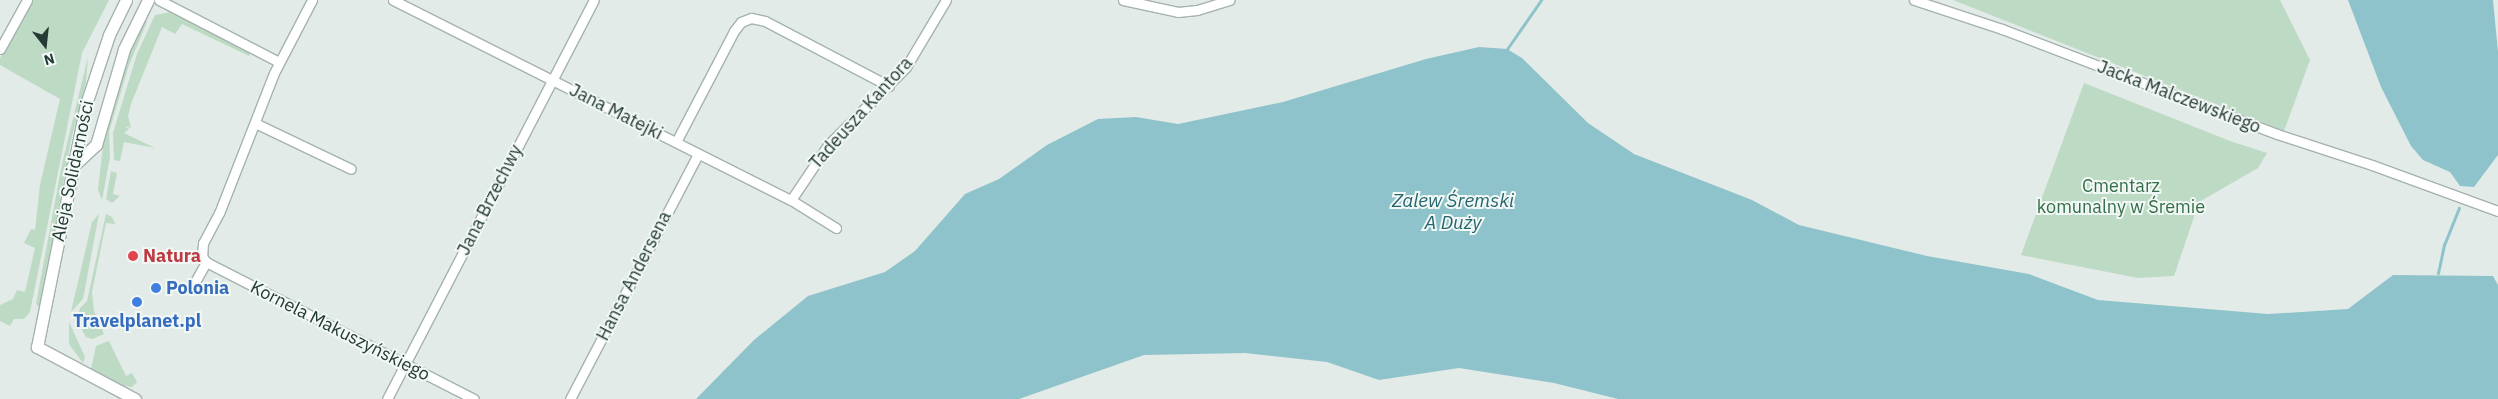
<!DOCTYPE html>
<html>
<head>
<meta charset="utf-8">
<style>
	body { margin:0 }
	#map { position:relative; width:2498px; height:399px; overflow:hidden; background:#e2ebe7; font-family:"IBM Plex Sans",sans-serif }
	div>[style] { position:absolute }
	.green>* { inset:0; background:#bddac4 }
	.water>* { inset:0; background:#8fc3cb }
	.stream>* { height:3px; margin:-1.5px; padding:0 1.5px; transform-origin:1.5px; border-radius:1.5px; background:#8fc3cb }
	.roads { filter:drop-shadow(1px 0 #a5b2ae) drop-shadow(-1px 0 #a5b2ae) drop-shadow(0 1px #a5b2ae) drop-shadow(0 -1px #a5b2ae) }
	.street>* { height:9px; margin:-4.5px; padding:0 4.5px; transform-origin:4.5px; border-radius:4.5px; background:#fff }
	.secondary>* { height:11px; margin:-5.5px; padding:0 5.5px; transform-origin:5.5px; border-radius:5.5px; background:#fff }
	.dots>* { width:14px; height:14px; translate:-50% -50%; box-sizing:border-box; border:2px solid #f2f8f5; border-radius:50% }
	span { translate:-50% -50%; white-space:nowrap; text-align:center; line-height:1.15; -webkit-text-stroke:4px #f2f8f5; paint-order:stroke }
	.street-label { font-size:18px; color:#243a34 }
	.park-label { font-size:18px; color:#326d48 }
	.health-label { font-size:18px; color:#be3a42; font-weight:700 }
	.left { translate:0 -50%; text-align:left }
	.shop-label { font-size:18px; color:#366cbe; font-weight:700 }
	.water-label { font-size:19px; color:#246570; font-style:italic }
	.north { position:absolute; left:20px; top:20px; width:50px; height:50px; -webkit-text-stroke:4px #f2f8f5; paint-order:stroke; rotate:164deg; font-size:14px; font-weight:700; line-height:20px; text-align:center; color:#243a34 }
	.north::after { content:''; display:block; margin:auto; width:18px; height:22px; background:#243a34; clip-path:polygon(50% 0,100% 100%,50% 72%,0 100%) }
</style>
</head>
<body>
<div id="map">
	<div class="green">
		<div style="clip-path:polygon(32px 0,109px 0,82px 53px,30px 312px,24px 319px,14px 319px,10px 326px,0 321px,0 305px,13px 299px,17px 290px,25px 292px,35px 248px,24px 243px,31px 229px,35px 230px,40px 185px,60px 99px,0 65px,0 58px)"></div>
		<div style="clip-path:polygon(1953px 0,2280px 0,2310px 60px,2284px 131px)"></div>
		<div style="clip-path:polygon(171px 12px,250px 53px,249px 56px,182px 24px,175px 34px,162px 27px,131px 104px,128px 116px,131px 128px,124px 126px,129px 129px,124px 133px,155px 148px,124px 142px,120px 161px,114px 160px,113px 133px,137px 54px,155px 15px)"></div>
		<div style="clip-path:polygon(145px 18px,147px 22px,129px 65px,109px 132px,110px 157px,102px 200px,98px 190px,105px 129px,121px 73px)"></div>
		<div style="clip-path:polygon(88px 57px,86px 82px,72px 136px,40px 308px,36px 304px,62px 164px)"></div>
		<div style="clip-path:polygon(2084px 83px,2230px 141px,2267px 153px,2258px 168px,2199px 202px,2174px 276px,2138px 278px,2021px 255px)"></div>
		<div style="clip-path:polygon(111px 171px,117px 173px,113px 194px,120px 196px,112px 203px,106px 199px)"></div>
		<div style="clip-path:polygon(99px 214px,83px 299px,71px 312px,92px 222px)"></div>
		<div style="clip-path:polygon(106px 214px,112px 217px,115px 224px,106px 223px,92px 292px,94px 311px,104px 334px,92px 339px,86px 337px,77px 321px,80px 308px,87px 301px)"></div>
		<div style="clip-path:polygon(69px 322px,85px 357px,83px 363px,69px 344px)"></div>
		<div style="clip-path:polygon(109px 341px,126px 376px,132px 373px,137px 382px,132px 387px,124px 386px,91px 369px,96px 346px)"></div>
	</div>
	<div class="water">
		<div style="clip-path:polygon(2348px 0,2493px 0,2498px 52px,2498px 155px,2474px 187px,2460px 186px,2450px 172px,2423px 160px,2411px 146px,2381px 87px)"></div>
		<div style="clip-path:polygon(1479px 47px,1507px 49px,1522px 58px,1588px 123px,1634px 154px,1752px 200px,1799px 225px,1927px 256px,2029px 274px,2098px 300px,2268px 314px,2348px 309px,2393px 275px,2493px 276px,2498px 285px,2498px 399px,1618px 399px,1554px 383px,1459px 368px,1379px 380px,1327px 362px,1245px 353px,1144px 355px,1019px 399px,696px 399px,754px 340px,808px 296px,885px 272px,915px 251px,965px 194px,999px 179px,1047px 145px,1098px 119px,1136px 117px,1178px 124px,1283px 102px,1426px 59px)"></div>
	</div>
	<div class="stream">
		<div style="left:1507px;top:49px;width:60px;rotate:-55.2deg"></div>
		<div style="left:2438px;top:273px;width:29px;rotate:-78deg"></div>
		<div style="left:2444px;top:245px;width:40px;rotate:-68deg"></div>
	</div>
	<div class="roads">
		<div class="street">
			<div style="left:159px;top:0;width:135px;rotate:27.3deg"></div>
			<div style="left:312px;top:0;width:82px;rotate:117.5deg"></div>
			<div style="left:274px;top:73px;width:150px;rotate:111.4deg"></div>
			<div style="left:219px;top:213px;width:34px;rotate:118deg"></div>
			<div style="left:203px;top:243px;width:13px;rotate:94deg"></div>
			<div style="left:202px;top:256px;width:7px;rotate:56deg"></div>
			<div style="left:206px;top:262px;width:301px;rotate:27.1deg"></div>
			<div style="left:393px;top:0;width:445px;rotate:26.7deg"></div>
			<div style="left:791px;top:200px;width:53px;rotate:31.9deg"></div>
			<div style="left:1123px;top:0;width:56px;rotate:12.3deg"></div>
			<div style="left:1178px;top:12px;width:19px;rotate:-6deg"></div>
			<div style="left:1197px;top:10px;width:34px;rotate:-17deg"></div>
			<div style="left:1914px;top:0;width:93px;rotate:18.2deg"></div>
			<div style="left:2002px;top:29px;width:294px;rotate:20.9deg"></div>
			<div style="left:2277px;top:134px;width:100px;rotate:18.1deg"></div>
			<div style="left:2372px;top:165px;width:134px;rotate:20.1deg"></div>
			<div style="left:0;top:49px;width:56px;rotate:-61.1deg"></div>
			<div style="left:255px;top:123px;width:106px;rotate:25.6deg"></div>
			<div style="left:676px;top:142px;width:125px;rotate:-62.4deg"></div>
			<div style="left:734px;top:31px;width:11px;rotate:-52deg"></div>
			<div style="left:741px;top:22px;width:11px;rotate:-22deg"></div>
			<div style="left:751px;top:18px;width:14px;rotate:12deg"></div>
			<div style="left:765px;top:21px;width:140px;rotate:27.7deg"></div>
			<div style="left:791px;top:200px;width:66px;rotate:-56.1deg"></div>
			<div style="left:828px;top:145px;width:110px;rotate:-45deg"></div>
			<div style="left:906px;top:67px;width:78px;rotate:-59.2deg"></div>
			<div style="left:195px;top:282px;width:23px;rotate:-61deg"></div>
			<div style="left:387px;top:399px;width:449px;rotate:-62.6deg"></div>
			<div style="left:570px;top:399px;width:276px;rotate:-62.4deg"></div>
		</div>
		<div class="secondary">
			<div style="left:126px;top:0;width:39px;rotate:116deg"></div>
			<div style="left:109px;top:35px;width:73px;rotate:108.4deg"></div>
			<div style="left:86px;top:104px;width:248px;rotate:101.4deg"></div>
			<div style="left:37px;top:347px;width:111px;rotate:28deg"></div>
			<div style="left:72px;top:167px;width:33px;rotate:-43deg"></div>
			<div style="left:96px;top:145px;width:100px;rotate:-73.7deg"></div>
			<div style="left:124px;top:49px;width:55px;rotate:-63.9deg"></div>
		</div>
	</div>
	<div class="dots">
		<div style="left:133px;top:256px;background:#e0444e"></div>
		<div style="left:156px;top:288px;background:#3f7fe0"></div>
		<div style="left:137px;top:302px;background:#3f7fe0"></div>
	</div>
	<div class="street-label">
		<span style="left:2179px;top:97px;rotate:21deg">Jacka Malczewskiego</span>
		<span style="left:616px;top:112px;rotate:27deg">Jana Matejki</span>
		<span style="left:861px;top:113px;rotate:-48deg">Tadeusza Kantora</span>
		<span style="left:73px;top:171px;rotate:-78deg">Aleja Solidarności</span>
		<span style="left:490px;top:200px;rotate:-63deg">Jana Brzechwy</span>
		<span style="left:634px;top:276px;rotate:-63deg">Hansa Andersena</span>
		<span style="left:340px;top:331px;rotate:27deg">Kornela Makuszyńskiego</span>
	</div>
	<div class="park-label">
		<span style="left:2121px;top:197px">Cmentarz<br>komunalny w Śremie</span>
	</div>
	<div class="health-label">
		<span class="left" style="left:143px;top:256px">Natura</span>
	</div>
	<div class="shop-label">
		<span class="left" style="left:166px;top:288px">Polonia</span>
		<span style="left:137px;top:321px">Travelplanet.pl</span>
	</div>
	<div class="water-label">
		<span style="left:1453px;top:212px">Zalew Śremski<br>A Duży</span>
	</div>
	<div class="north">N</div>
</div>
</body>
</html>
